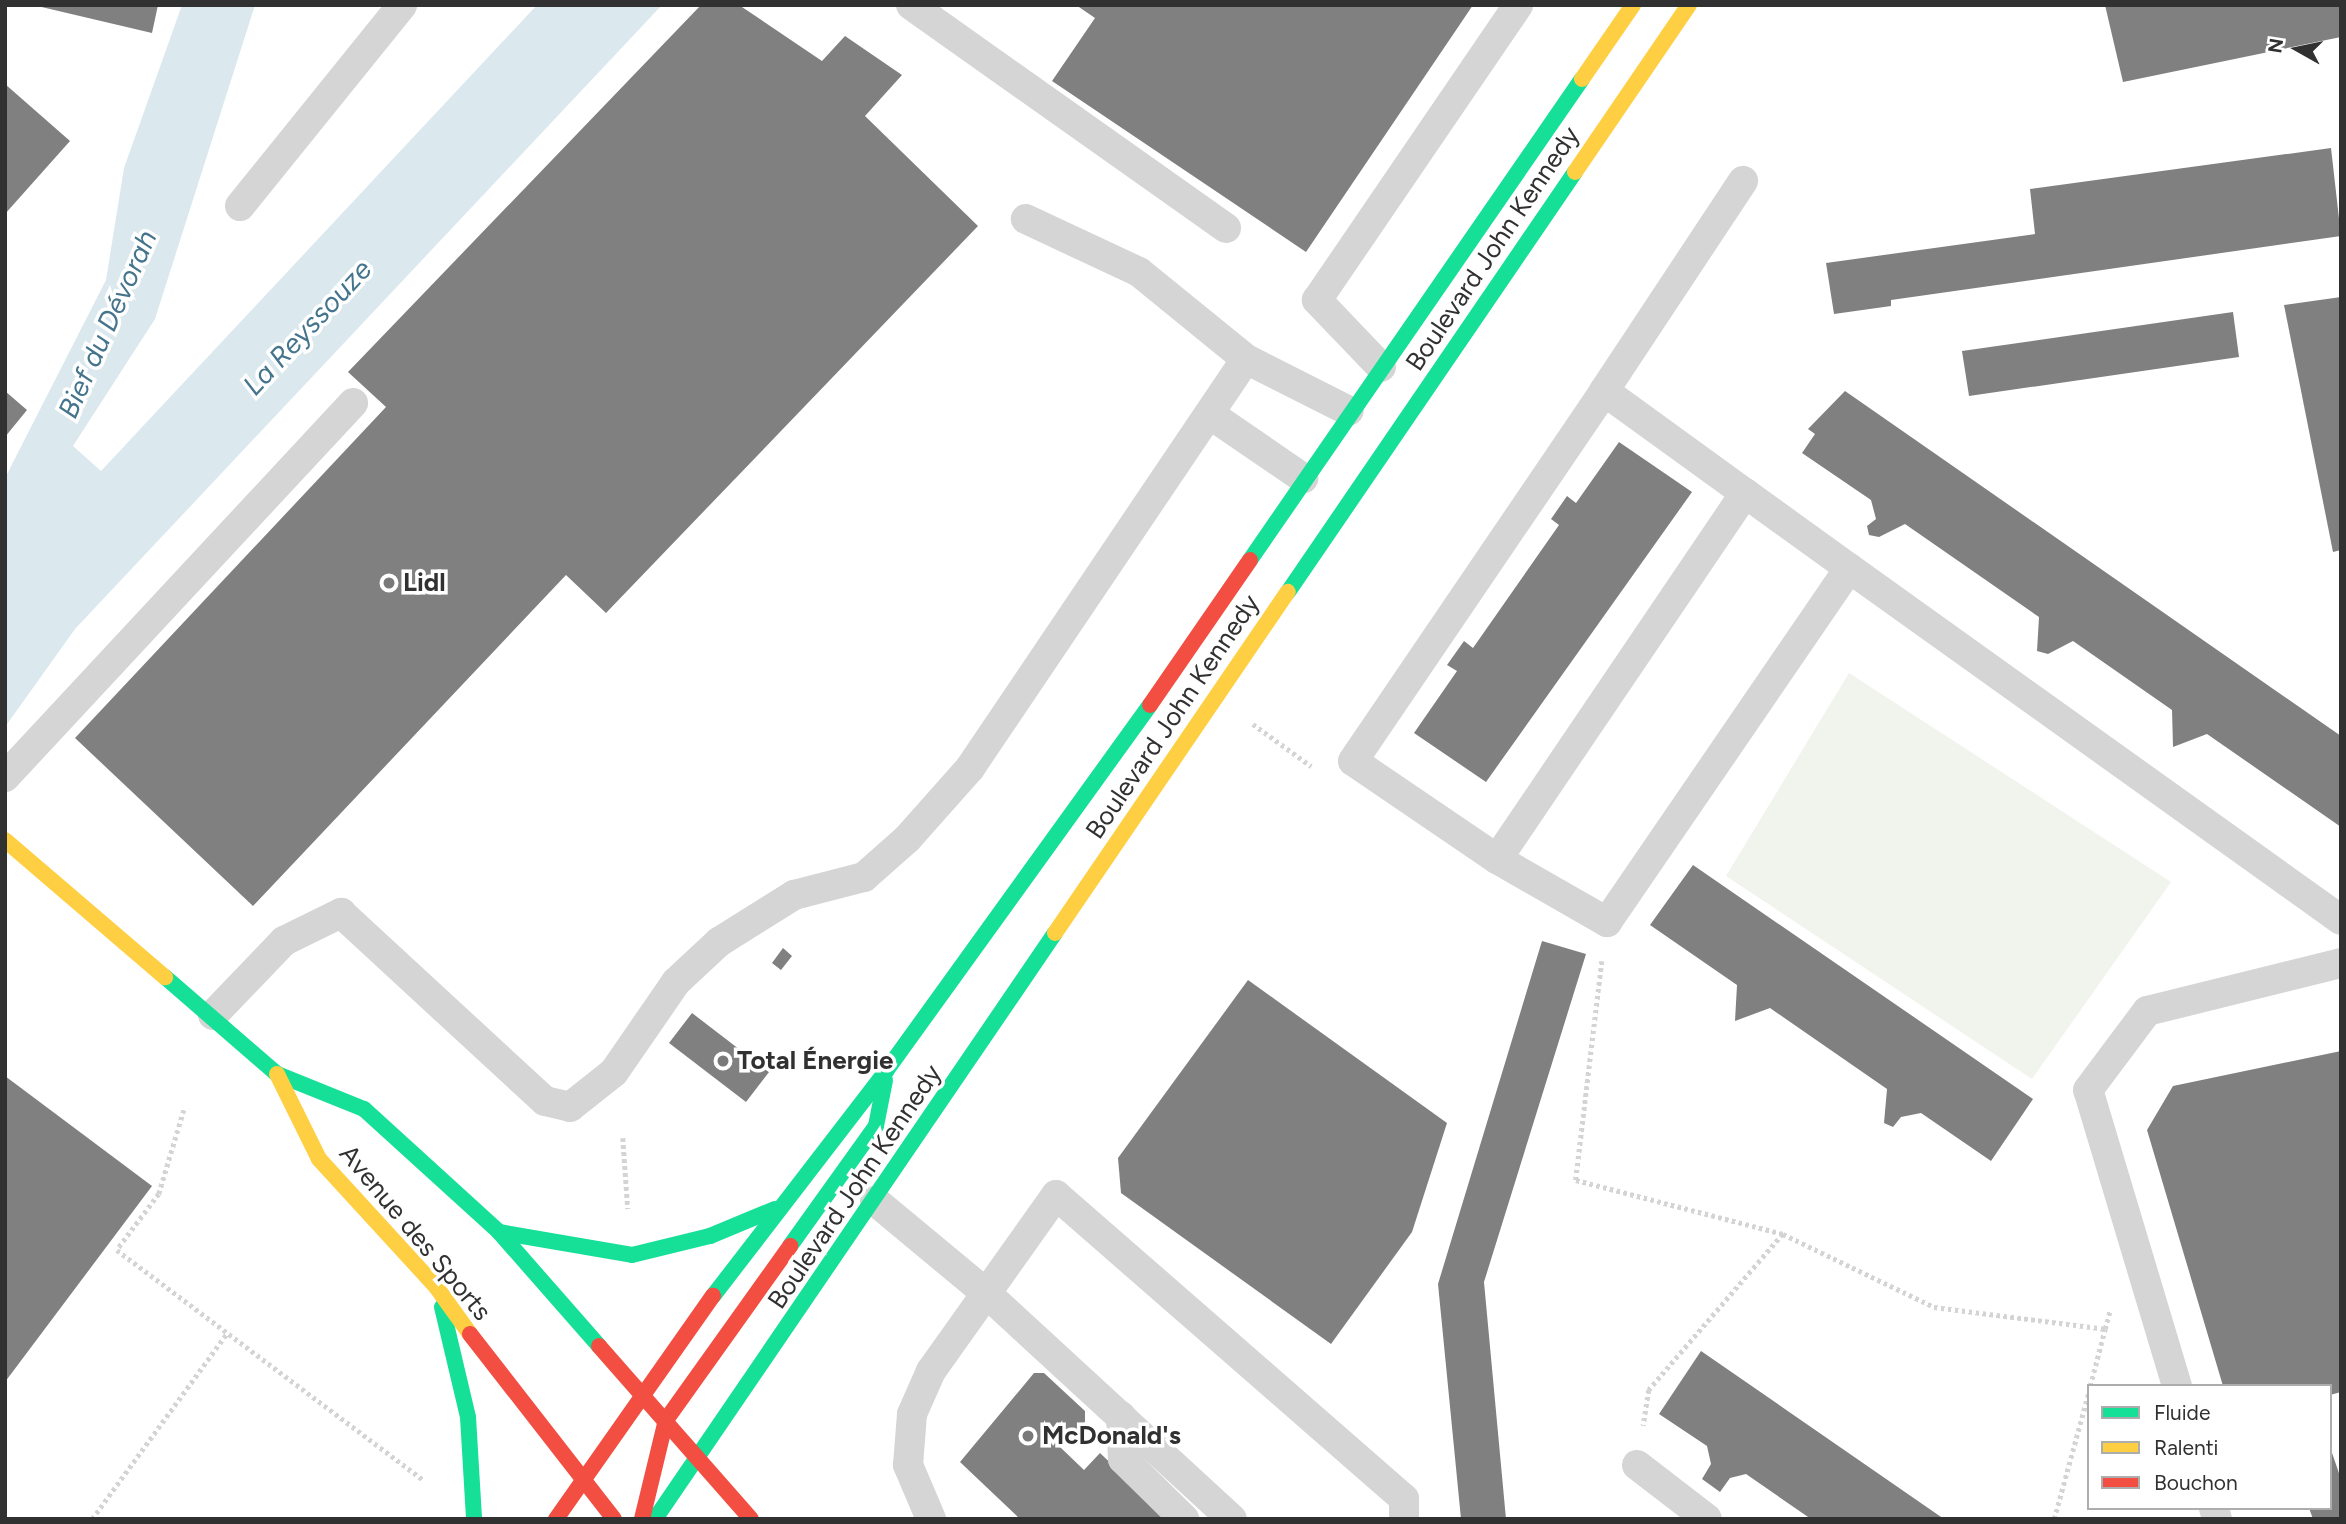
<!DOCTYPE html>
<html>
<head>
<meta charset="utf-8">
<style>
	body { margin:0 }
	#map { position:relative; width:2346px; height:1524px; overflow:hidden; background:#fff; font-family:Figtree,sans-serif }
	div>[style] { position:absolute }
	.green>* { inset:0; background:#f1f3ed }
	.water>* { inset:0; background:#dbe9ef }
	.building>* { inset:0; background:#808080 }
	.path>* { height:4.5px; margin-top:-2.25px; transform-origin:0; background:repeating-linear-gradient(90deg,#d4d4d4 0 3.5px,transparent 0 7px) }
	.lane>* { height:30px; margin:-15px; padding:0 15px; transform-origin:15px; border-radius:15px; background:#d5d5d5 }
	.fast>* { height:16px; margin:-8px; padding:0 8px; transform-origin:8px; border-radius:8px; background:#16e098 }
	.slow>* { height:16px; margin:-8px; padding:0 8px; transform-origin:8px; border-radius:8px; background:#ffcf43 }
	.jam>* { height:16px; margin:-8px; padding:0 8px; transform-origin:8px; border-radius:8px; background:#f24e42 }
	.dots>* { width:19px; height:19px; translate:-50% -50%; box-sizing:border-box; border:4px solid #fff; border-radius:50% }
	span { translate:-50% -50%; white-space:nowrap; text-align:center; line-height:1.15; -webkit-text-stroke:7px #fff; paint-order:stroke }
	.street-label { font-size:26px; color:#313131 }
	.poi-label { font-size:26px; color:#313131; font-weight:700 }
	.left { translate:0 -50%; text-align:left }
	.water-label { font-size:28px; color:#45748d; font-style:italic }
	.frame { position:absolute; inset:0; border:7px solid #313131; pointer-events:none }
	.legend { position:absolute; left:2087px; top:1384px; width:245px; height:126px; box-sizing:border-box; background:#fff; border:2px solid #adadad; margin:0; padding:9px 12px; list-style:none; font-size:21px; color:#313131 }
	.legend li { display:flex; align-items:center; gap:14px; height:35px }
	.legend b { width:35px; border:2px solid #adadad }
	.north { position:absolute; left:2262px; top:14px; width:70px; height:70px; -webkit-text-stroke:5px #fff; paint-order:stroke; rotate:279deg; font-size:19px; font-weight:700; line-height:28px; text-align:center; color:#313131 }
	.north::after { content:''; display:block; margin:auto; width:24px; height:32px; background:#313131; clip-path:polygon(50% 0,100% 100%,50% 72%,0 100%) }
</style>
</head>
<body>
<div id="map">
	<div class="green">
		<div style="clip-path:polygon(1849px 673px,2171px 882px,2032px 1079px,1726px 876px)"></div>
	</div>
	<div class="water">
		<div style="clip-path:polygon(182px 5px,255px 5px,155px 319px,73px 446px,101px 471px,537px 5px,662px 5px,75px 629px,5px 727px,5px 478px,106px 280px,124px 168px)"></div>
	</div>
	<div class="building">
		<div style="clip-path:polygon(33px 5px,158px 5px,152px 33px)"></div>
		<div style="clip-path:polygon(701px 5px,739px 5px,822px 61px,845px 36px,902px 75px,865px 116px,978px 226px,606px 613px,566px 575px,253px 906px,75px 738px,386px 407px,348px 372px)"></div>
		<div style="clip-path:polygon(1076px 5px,1473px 5px,1306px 252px,1052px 81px,1095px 18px)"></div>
		<div style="clip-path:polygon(2105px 5px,2341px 5px,2341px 37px,2123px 82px)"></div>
		<div style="clip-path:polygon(5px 84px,70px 141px,5px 214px)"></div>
		<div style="clip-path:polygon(2331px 148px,2341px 236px,1891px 300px,1891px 306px,1834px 314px,1826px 263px,2035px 234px,2030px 189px)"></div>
		<div style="clip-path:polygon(2341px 297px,2341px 550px,2333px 552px,2284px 305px)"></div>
		<div style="clip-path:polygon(2233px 312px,2239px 357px,1969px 396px,1962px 351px)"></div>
		<div style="clip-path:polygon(5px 391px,27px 410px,5px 437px)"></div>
		<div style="clip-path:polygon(1845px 391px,2341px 736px,2341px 827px,2207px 734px,2173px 747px,2172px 710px,2073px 641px,2048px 654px,2037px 651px,2039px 617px,1905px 524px,1879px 537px,1869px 535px,1867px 526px,1876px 519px,1871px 500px,1802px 453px,1815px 434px,1808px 429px)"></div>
		<div style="clip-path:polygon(1619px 442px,1692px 492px,1486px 782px,1414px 733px,1457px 671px,1447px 665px,1464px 641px,1473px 648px,1559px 525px,1551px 519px,1567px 496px,1576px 503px)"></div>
		<div style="clip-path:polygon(1693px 865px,2033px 1099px,1991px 1161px,1921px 1113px,1901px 1117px,1893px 1127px,1884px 1123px,1887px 1089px,1770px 1008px,1735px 1021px,1737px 985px,1650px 925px)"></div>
		<div style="clip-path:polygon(1542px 941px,1586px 954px,1484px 1282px,1506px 1519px,1461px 1519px,1438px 1284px)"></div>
		<div style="clip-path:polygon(783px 948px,792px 956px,781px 970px,772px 963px)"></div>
		<div style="clip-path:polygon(1248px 980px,1447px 1123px,1412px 1232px,1331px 1344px,1121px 1193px,1118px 1158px)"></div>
		<div style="clip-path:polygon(692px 1013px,769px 1072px,746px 1102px,669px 1043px)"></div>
		<div style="clip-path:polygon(2341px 1051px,2341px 1392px,2330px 1395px,2330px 1386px,2223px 1386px,2147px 1130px,2173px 1086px)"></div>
		<div style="clip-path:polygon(5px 1076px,152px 1186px,5px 1382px)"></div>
		<div style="clip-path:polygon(1701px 1351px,1944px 1519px,1811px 1519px,1746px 1474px,1730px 1478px,1720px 1492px,1702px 1479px,1711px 1464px,1707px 1446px,1659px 1414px)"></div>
		<div style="clip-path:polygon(1034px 1373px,1044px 1373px,1085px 1411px,1085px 1422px,1060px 1447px,1084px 1470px,1100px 1453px,1169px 1519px,1020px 1519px,960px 1462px)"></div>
		<div style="clip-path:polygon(2330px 1447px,2341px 1479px,2341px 1519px,2313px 1519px,2309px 1508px,2330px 1508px)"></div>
	</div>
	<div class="path">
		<div style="left:1253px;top:724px;width:72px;rotate:35.9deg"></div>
		<div style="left:1602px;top:961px;width:221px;rotate:96.8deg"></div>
		<div style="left:1576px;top:1180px;width:214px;rotate:14.6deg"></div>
		<div style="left:1783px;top:1234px;width:206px;rotate:130.7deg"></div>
		<div style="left:1649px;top:1390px;width:36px;rotate:99deg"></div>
		<div style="left:184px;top:1110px;width:88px;rotate:106.6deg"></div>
		<div style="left:159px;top:1194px;width:70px;rotate:126.9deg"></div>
		<div style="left:117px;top:1250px;width:385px;rotate:36.9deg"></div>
		<div style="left:623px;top:1138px;width:71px;rotate:86deg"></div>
		<div style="left:1783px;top:1234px;width:168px;rotate:25.8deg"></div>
		<div style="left:1934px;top:1307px;width:172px;rotate:7.3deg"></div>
		<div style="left:2105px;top:1329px;width:20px;rotate:-75deg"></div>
		<div style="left:2090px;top:1386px;width:59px;rotate:-75.3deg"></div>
		<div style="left:92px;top:1519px;width:231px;rotate:-54deg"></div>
		<div style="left:2054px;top:1519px;width:133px;rotate:-74.7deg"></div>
	</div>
	<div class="lane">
		<div style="left:911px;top:5px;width:386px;rotate:35.3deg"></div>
		<div style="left:240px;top:206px;width:258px;rotate:-51.1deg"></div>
		<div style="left:1246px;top:359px;width:115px;rotate:26.8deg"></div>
		<div style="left:1381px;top:367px;width:93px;rotate:-133.7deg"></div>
		<div style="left:1317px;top:300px;width:357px;rotate:-55.7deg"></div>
		<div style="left:1604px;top:391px;width:252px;rotate:-56.5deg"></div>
		<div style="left:1211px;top:415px;width:112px;rotate:34.4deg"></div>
		<div style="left:1745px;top:493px;width:442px;rotate:124.1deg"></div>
		<div style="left:1497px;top:859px;width:174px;rotate:-145.8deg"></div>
		<div style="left:1353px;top:761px;width:447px;rotate:-55.8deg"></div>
		<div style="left:1604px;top:391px;width:174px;rotate:35.9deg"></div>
		<div style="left:1745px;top:493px;width:128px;rotate:35.8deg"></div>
		<div style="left:1849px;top:568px;width:605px;rotate:35.58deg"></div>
		<div style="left:5px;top:777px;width:511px;rotate:-47.06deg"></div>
		<div style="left:1497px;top:859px;width:127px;rotate:29.8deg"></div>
		<div style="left:1607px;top:922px;width:429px;rotate:-55.6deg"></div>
		<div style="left:213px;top:1015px;width:103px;rotate:-46.2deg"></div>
		<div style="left:284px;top:941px;width:64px;rotate:-26.2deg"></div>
		<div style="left:341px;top:913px;width:277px;rotate:42.7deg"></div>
		<div style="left:545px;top:1101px;width:26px;rotate:13deg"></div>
		<div style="left:570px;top:1107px;width:56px;rotate:-38.5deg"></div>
		<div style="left:614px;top:1072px;width:109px;rotate:-55.4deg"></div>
		<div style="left:676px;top:982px;width:59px;rotate:-42.9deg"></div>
		<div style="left:719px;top:942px;width:89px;rotate:-32.1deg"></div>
		<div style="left:794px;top:895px;width:72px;rotate:-14.4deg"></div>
		<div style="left:864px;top:877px;width:57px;rotate:-41.5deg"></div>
		<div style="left:907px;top:839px;width:95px;rotate:-48.4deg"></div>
		<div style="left:970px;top:768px;width:493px;rotate:-56deg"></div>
		<div style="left:1246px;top:359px;width:138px;rotate:-140.9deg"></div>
		<div style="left:1139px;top:272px;width:125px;rotate:-154.9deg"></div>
		<div style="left:875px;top:1201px;width:144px;rotate:39.7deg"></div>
		<div style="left:986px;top:1293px;width:334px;rotate:42.6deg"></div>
		<div style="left:2177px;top:1386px;width:309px;rotate:-106.7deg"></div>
		<div style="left:2088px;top:1090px;width:99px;rotate:-53.2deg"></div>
		<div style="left:2147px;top:1011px;width:200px;rotate:-13.9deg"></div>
		<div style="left:1121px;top:1416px;width:43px;rotate:87.3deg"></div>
		<div style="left:1123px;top:1459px;width:86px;rotate:44.5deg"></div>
		<div style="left:1637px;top:1465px;width:88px;rotate:37.6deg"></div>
		<div style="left:2214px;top:1508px;width:11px;rotate:75deg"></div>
		<div style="left:931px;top:1519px;width:59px;rotate:-113.1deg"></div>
		<div style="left:908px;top:1465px;width:51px;rotate:-85.5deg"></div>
		<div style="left:912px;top:1414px;width:47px;rotate:-66.2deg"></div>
		<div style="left:931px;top:1371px;width:216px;rotate:-54.6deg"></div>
		<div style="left:1056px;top:1195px;width:462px;rotate:41.1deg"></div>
		<div style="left:1404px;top:1499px;width:20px;rotate:90deg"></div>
	</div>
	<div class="fast">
		<div style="left:1250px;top:560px;width:584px;rotate:-55.39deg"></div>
		<div style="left:1288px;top:592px;width:509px;rotate:-55.65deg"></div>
		<div style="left:165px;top:977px;width:148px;rotate:40.9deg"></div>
		<div style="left:277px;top:1074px;width:94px;rotate:21.9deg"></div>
		<div style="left:364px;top:1109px;width:183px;rotate:42.3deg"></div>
		<div style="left:499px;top:1232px;width:152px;rotate:48.7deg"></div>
		<div style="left:499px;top:1232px;width:135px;rotate:9.8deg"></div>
		<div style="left:632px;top:1255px;width:80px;rotate:-13.7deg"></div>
		<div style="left:710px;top:1236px;width:70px;rotate:-22.6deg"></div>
		<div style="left:790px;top:1246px;width:148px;rotate:-54.4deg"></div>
		<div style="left:876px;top:1126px;width:47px;rotate:-78.9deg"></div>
		<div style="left:713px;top:1296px;width:284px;rotate:-52.4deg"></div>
		<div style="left:886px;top:1071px;width:451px;rotate:-54.2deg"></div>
		<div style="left:442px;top:1307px;width:113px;rotate:76.7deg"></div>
		<div style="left:468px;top:1417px;width:102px;rotate:86.6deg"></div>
		<div style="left:655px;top:1519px;width:710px;rotate:-55.68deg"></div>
	</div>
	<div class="slow">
		<div style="left:1582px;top:79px;width:90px;rotate:-55.4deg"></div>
		<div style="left:1575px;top:172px;width:202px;rotate:-55.7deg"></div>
		<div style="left:5px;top:840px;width:211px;rotate:40.6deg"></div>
		<div style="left:1055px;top:933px;width:413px;rotate:-55.7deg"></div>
		<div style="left:277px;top:1074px;width:95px;rotate:63.7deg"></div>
		<div style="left:319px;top:1159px;width:175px;rotate:47.5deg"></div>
		<div style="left:437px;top:1288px;width:57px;rotate:54.3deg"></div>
	</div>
	<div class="jam">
		<div style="left:1150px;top:705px;width:176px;rotate:-55.4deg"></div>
		<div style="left:470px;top:1334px;width:234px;rotate:52.1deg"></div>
		<div style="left:599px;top:1346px;width:230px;rotate:48.7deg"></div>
		<div style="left:556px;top:1519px;width:273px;rotate:-54.9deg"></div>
		<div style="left:642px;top:1519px;width:102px;rotate:-76.4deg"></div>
		<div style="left:666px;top:1420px;width:214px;rotate:-54.5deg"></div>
	</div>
	<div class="dots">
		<div style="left:389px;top:583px;background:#797979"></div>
		<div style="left:723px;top:1061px;background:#797979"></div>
		<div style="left:1028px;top:1436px;background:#797979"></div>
	</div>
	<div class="street-label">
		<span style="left:1493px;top:249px;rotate:-56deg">Boulevard John Kennedy</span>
		<span style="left:1173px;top:717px;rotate:-56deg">Boulevard John Kennedy</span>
		<span style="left:855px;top:1187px;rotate:-56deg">Boulevard John Kennedy</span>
		<span style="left:415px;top:1233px;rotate:50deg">Avenue des Sports</span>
	</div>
	<div class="poi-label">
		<span class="left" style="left:403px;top:583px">Lidl</span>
		<span class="left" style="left:737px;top:1061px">Total Énergie</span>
		<span class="left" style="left:1042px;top:1436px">McDonald's</span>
	</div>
	<div class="water-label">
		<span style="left:107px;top:324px;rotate:-66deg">Bief du Dévorah</span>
		<span style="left:307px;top:327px;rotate:-47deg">La Reyssouze</span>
	</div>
	<div class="frame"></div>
	<ul class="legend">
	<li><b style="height:9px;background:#16e098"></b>Fluide</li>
	<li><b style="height:9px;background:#ffcf43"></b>Ralenti</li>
	<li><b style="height:9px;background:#f24e42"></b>Bouchon</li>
	</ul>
	<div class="north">N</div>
</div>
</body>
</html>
